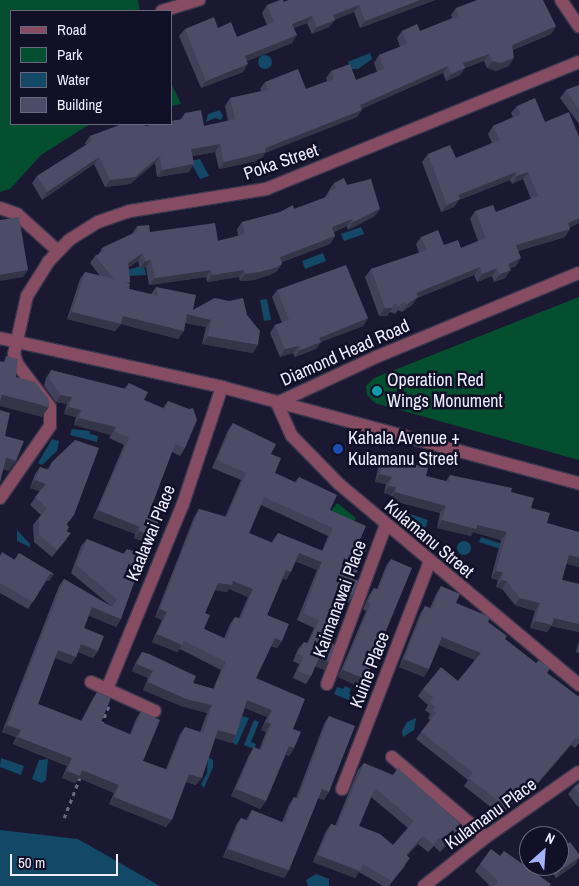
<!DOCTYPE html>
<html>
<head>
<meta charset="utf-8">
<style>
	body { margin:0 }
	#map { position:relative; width:579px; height:886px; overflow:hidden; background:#1a1931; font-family:"Archivo Narrow",sans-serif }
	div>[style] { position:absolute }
	.green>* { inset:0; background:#054f31 }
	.water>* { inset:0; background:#134966 }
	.round { border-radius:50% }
	.path>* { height:2.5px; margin-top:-1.25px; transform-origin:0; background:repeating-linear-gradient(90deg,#6a6a80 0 4px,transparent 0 8px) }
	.roads { filter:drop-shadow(1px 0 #37374e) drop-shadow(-1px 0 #37374e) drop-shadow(0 1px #37374e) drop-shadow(0 -1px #37374e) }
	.minor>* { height:12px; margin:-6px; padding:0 6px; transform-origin:6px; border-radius:6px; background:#864c61 }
	.wall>* { inset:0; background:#414159 }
	.shaded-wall>* { inset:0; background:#353548 }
	.building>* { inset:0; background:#4c4c67 }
	.dots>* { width:14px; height:14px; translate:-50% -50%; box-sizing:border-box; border:2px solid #111027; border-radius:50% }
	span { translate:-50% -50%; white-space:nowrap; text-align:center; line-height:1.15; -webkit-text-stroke:5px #111027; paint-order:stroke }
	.street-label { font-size:18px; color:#ebecfd }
	.poi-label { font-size:18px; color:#ebecfd }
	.left { translate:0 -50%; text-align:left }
	.legend { position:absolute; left:10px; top:10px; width:162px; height:115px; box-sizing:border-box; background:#111027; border:1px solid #68687d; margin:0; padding:6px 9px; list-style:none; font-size:15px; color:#ebecfd }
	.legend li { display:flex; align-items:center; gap:10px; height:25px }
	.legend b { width:25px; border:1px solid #68687d }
	.north { position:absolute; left:519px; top:826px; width:50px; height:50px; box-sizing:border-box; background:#111027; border:1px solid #68687d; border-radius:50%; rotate:26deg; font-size:14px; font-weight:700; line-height:20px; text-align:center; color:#ebecfd }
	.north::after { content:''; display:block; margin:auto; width:18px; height:22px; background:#a2b2fd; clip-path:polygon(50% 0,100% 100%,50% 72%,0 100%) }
	.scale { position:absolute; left:10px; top:854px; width:108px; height:22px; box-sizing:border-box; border:2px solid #ebecfd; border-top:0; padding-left:6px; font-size:15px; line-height:18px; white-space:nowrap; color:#ebecfd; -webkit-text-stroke:4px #111027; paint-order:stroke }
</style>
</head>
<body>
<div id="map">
	<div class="green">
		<div style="clip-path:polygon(0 0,138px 0,140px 11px,11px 11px,11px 124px,90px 124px,41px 155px,10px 189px,0 192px)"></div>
		<div style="clip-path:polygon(171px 83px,181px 104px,171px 106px)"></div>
		<div style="clip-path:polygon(579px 297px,579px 460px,375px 403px,367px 395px,366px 386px,374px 378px)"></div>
		<div style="clip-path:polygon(337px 503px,356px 518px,347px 530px,328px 515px)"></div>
	</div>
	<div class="water">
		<div style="clip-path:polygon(370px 53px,372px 59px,358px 69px,351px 69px,348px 62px)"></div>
		<div class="round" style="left:258px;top:55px;width:14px;height:14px"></div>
		<div style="clip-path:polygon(220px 110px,223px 116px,221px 120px,215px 118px,206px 122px,208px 114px)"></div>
		<div style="clip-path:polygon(318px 144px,321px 151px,296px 160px,293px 154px)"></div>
		<div style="clip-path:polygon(200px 159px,209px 176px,200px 179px,190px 161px)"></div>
		<div style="clip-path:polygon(361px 227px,364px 234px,344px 241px,341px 234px)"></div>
		<div style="clip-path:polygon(323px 253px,326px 261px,305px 269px,302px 261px)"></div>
		<div style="clip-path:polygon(144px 265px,146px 275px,128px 276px,127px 270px)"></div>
		<div style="clip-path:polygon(267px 299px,271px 320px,264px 321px,260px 300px)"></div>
		<div style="clip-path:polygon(72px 429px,90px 431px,90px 434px,98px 436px,97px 442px,70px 435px)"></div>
		<div style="clip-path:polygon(52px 439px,59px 441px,57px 451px,42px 465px,38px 463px)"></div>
		<div style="clip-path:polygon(407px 513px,428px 520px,425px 529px,409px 519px)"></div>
		<div style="clip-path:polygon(17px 530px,30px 544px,30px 547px,17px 541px)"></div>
		<div style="clip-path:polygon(481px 537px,505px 545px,504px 550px,479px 542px)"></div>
		<div class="round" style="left:457px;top:541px;width:14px;height:14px"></div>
		<div style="clip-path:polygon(345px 686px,351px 689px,349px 694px,355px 696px,353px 702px,334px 694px,337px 687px,343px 689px)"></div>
		<div style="clip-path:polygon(242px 716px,249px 718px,237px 745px,231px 742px)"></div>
		<div style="clip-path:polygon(416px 718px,414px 730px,403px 737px,402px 731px,407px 722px)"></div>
		<div style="clip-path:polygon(254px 720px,259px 722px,251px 742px,256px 744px,254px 749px,244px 745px)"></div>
		<div style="clip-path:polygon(208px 757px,213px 760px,213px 767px,204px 788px,201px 784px,207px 773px)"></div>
		<div style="clip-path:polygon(1px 758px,24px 766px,21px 775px,0 767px)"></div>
		<div style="clip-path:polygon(48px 759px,46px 780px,42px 783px,32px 779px,39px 760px)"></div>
		<div style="clip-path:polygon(0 830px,78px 839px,160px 886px,0 886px)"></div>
		<div style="clip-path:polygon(316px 874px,329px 879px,329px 886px,308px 886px,306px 880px)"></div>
	</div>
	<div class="path">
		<div style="left:101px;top:725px;width:22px;rotate:-68deg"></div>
		<div style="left:64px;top:818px;width:44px;rotate:-68.7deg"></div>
	</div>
	<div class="roads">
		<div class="minor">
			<div style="left:561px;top:0;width:32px;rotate:56deg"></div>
			<div style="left:162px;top:11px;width:39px;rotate:-17deg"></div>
			<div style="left:0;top:208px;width:18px;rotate:19deg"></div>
			<div style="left:17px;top:214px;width:55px;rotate:42.1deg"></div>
			<div style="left:0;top:338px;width:227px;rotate:12.4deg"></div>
			<div style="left:222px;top:387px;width:370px;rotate:15.1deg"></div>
			<div style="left:277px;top:403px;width:36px;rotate:66deg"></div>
			<div style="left:292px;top:436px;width:67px;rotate:45.6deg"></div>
			<div style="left:339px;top:484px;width:313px;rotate:39.9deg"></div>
			<div style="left:277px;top:403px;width:109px;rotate:-24.9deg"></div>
			<div style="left:376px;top:357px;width:220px;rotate:-22.5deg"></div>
			<div style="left:0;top:498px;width:88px;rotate:-55.2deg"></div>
			<div style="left:50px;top:426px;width:19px;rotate:-90deg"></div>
			<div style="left:50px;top:407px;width:53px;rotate:-127.3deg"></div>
			<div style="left:18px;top:365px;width:12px;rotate:-110deg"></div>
			<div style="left:14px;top:354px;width:59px;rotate:-77.4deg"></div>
			<div style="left:27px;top:296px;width:40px;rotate:-58deg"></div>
			<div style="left:48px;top:262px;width:30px;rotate:-46deg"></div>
			<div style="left:69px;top:240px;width:34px;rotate:-32deg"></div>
			<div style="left:98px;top:222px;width:34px;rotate:-19deg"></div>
			<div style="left:130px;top:211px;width:138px;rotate:-9.2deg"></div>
			<div style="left:266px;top:189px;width:338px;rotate:-22.1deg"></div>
			<div style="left:91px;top:682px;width:70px;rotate:24.4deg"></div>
			<div style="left:327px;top:684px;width:167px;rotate:-69.7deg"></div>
			<div style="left:107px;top:689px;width:200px;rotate:-67.7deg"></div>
			<div style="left:183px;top:504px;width:123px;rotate:-71.6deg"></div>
			<div style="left:392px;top:757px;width:123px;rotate:40.4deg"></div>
			<div style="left:342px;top:789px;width:242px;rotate:-68.9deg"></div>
			<div style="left:424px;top:886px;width:79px;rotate:-38.3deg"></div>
			<div style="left:486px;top:837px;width:113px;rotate:-35deg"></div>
		</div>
	</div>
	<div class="wall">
		<div style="clip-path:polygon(289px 0,435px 0,360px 28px,354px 12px,334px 20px,329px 27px,312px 34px,307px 23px,294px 28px,292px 43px,247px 61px,243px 72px,201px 88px,179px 36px,185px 29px,218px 28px,237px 37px,267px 25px,262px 13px,267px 5px,284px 2px)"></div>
		<div style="clip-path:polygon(456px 8px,556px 26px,551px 34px,513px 50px,509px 66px,496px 71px,487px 68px,484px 61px,465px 68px,460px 75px,446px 81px,443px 73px,361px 109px,357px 117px,265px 153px,261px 160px,219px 169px,215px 152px,193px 156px,189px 172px,157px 177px,155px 163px,130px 184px,105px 187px,94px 164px,42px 200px,32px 183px,37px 176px,86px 145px,85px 143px,90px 136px,180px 120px,185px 113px,204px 126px,228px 121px,225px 106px,230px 98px,261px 91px,260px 89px,265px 82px,306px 89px,327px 81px,326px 78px,331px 71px,356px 80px,377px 72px,374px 63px,379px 55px,400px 47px,397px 38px,402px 31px,420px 31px,452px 18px,451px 15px)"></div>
		<div style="clip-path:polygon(579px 85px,579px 124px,560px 98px,566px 90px)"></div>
		<div style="clip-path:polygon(517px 106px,545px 122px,579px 137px,579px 223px,570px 227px,565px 237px,518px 251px,516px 266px,510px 268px,505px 278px,494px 282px,492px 276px,477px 282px,474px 275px,417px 298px,412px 305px,402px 312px,398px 310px,395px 314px,390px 312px,387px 316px,379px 316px,365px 277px,371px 269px,419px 253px,416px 244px,421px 237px,444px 245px,461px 248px,478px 241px,470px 219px,475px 211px,496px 212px,531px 199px,523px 179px,512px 184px,510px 180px,459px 200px,454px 207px,441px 212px,422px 162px,428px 154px,456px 158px,492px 143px,488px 134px,493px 126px,513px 117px,511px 113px)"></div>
		<div style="clip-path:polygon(334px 183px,347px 185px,375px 216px,348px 230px,347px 226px,334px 232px,335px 236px,330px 244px,282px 262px,282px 264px,277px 271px,270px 275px,254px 280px,240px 281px,239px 277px,207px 282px,206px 277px,149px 285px,146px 267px,140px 268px,138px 261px,129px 267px,130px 282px,129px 283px,129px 289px,151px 294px,156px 287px,193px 310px,215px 298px,253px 353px,202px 344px,206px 327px,185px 323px,178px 339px,121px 324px,115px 331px,67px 319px,80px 279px,85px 272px,100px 276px,90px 263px,95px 256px,99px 254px,102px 248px,132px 234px,137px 226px,150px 232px,218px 241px,238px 236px,237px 229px,242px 222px,294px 209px,324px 198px,329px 191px,329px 190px)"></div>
		<div style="clip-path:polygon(277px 290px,368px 318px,363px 326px,321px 342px,316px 349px,295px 357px,293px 353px,280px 357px,270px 333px,275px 325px,282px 323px,272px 297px)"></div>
		<div style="clip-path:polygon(51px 370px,124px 389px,129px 383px,144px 400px,163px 408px,168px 401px,185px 448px,180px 456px,172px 452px,150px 510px,149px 514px,148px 543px,134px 538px,135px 534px,93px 518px,124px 445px,109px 438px,111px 435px,74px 425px,76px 417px,64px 414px,67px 404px,56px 402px,44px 386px,46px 378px)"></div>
		<div style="clip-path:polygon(evenodd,233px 423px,271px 454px,275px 473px,295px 482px,299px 477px,330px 510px,358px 544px,354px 579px,354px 595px,348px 603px,337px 598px,329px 617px,326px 640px,329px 662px,324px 670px,315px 666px,311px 676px,306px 684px,293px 678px,299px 664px,293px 661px,298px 649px,304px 642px,307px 643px,314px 628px,297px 620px,317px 570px,296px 561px,286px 580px,283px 578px,267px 615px,282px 641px,277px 648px,271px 646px,256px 678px,293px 729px,294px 748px,289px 756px,286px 754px,266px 801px,260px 809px,231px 796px,249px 755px,254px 747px,259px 750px,266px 732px,261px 730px,267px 717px,245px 708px,231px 743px,215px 738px,196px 785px,186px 782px,166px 827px,109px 804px,114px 793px,79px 778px,75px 783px,62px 778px,67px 766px,13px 744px,16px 737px,2px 732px,59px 586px,64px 579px,111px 606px,71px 573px,81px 546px,87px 539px,123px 554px,127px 549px,121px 619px,116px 627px,89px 615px,84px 628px,98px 651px,93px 658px,78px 652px,76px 657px,71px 664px,55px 658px,38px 704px,81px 721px,92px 700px,97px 692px,101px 722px,130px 734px,136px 719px,141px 711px,143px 761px,166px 769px,180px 734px,185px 727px,200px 732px,207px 713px,181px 706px,143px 690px,148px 678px,132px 671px,137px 660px,142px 652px,193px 683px,213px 689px,221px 670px,180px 649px,177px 652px,152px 642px,162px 620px,155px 617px,194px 517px,199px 509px,225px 517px,241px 480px,212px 468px,228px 430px,233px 423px,261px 505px,328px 536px,322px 551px,278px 533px,271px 543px,249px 533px,261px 505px,233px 423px,229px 589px,248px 597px,239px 618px,235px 617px,230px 624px,224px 638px,204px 629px,205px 613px,215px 590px,227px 592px,229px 589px)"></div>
		<div style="clip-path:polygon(385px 457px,426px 476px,446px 481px,450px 475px,511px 492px,531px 508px,547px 523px,579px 567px,566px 563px,562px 580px,579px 584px,579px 632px,551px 626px,547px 632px,530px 628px,535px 611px,515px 605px,502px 589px,496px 587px,498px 580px,491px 578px,501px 540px,473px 532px,471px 536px,437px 528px,440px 513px,390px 500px,391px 495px,384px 493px,386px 484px,375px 482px,379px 464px)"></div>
		<div style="clip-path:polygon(52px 462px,67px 525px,69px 527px,67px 531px,66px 540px,52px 557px,34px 542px,33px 525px,41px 515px,30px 505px,40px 491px,30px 488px,35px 474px,40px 467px,47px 470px)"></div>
		<div style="clip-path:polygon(19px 553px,54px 574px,49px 581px,46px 581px,28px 609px,0 593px,0 555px,14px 560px)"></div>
		<div style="clip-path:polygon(391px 559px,366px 679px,360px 687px,338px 677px,366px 611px,363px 609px,369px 595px,374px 588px,377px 589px,386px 566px)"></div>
		<div style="clip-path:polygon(441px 586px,456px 603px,488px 622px,505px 639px,547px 673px,579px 697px,579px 743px,575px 748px,571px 745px,528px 795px,522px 791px,502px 816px,464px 786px,468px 780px,416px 739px,430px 720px,428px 718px,430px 714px,425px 710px,428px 705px,418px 696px,423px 689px,458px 681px,475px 660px,439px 645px,424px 677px,399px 667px,420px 614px,425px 606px,430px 608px,436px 594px)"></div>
		<div style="clip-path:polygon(579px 641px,579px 653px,576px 652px)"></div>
		<div style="clip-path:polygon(329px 716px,324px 800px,318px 798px,289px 870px,284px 878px,223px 857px,236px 825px,241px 818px,246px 820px,252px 810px,282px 822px,289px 805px,294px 797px,296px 798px,324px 724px)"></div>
		<div style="clip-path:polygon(evenodd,364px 763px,464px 827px,459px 834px,440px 852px,434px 846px,428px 852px,418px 844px,407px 856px,405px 866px,389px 886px,383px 886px,359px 872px,355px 878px,313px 862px,326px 831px,331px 824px,335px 826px,358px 770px,364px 763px,371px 797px,408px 828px,393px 845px,359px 826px,371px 797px)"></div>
		<div style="clip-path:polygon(579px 783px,579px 806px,578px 807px,568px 794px,574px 787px)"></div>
		<div style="clip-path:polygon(491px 849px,500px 856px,550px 886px,490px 886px,475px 871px)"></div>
		<div style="clip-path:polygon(576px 864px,556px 878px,548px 866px,559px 866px)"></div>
	</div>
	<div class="shaded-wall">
		<div style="clip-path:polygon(420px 0,435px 0,360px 28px,365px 21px)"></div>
		<div style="clip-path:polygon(359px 5px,354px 12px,327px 23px,333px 15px)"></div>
		<div style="clip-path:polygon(312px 16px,307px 23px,287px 31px,292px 24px)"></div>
		<div style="clip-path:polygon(335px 20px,329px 27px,312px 34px,317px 27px)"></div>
		<div style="clip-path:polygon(556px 26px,551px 34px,507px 52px,512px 45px)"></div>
		<div style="clip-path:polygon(297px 35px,292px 43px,240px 64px,245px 56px)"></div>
		<div style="clip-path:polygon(489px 54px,484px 61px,458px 70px,463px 63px)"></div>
		<div style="clip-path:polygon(514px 58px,509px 66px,496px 71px,487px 68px,492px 61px)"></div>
		<div style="clip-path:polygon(248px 64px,243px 72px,201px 88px,206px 81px)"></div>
		<div style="clip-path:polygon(448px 66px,443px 73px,355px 112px,360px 105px)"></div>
		<div style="clip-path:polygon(465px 68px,460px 75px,446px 81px,451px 74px)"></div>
		<div style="clip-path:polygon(362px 110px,357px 117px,265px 153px,261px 160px,219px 169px,224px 162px,265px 148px)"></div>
		<div style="clip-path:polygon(220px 144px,215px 152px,186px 157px,191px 149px)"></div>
		<div style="clip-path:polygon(160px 156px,155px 163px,130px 184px,105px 187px,110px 180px)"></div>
		<div style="clip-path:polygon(99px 157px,94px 164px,42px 200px,47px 192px)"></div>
		<div style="clip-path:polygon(194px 164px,189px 172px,157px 177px,162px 170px)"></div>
		<div style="clip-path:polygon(516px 172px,510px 180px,459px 200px,454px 207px,441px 212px,447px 205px,458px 195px)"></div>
		<div style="clip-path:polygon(528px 172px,523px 179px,512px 184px,517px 176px)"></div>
		<div style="clip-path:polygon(380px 209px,375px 216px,348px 230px,353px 222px)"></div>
		<div style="clip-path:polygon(579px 218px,579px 223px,563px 231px,568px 223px)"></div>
		<div style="clip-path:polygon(352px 219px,347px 226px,327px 234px,332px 227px)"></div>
		<div style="clip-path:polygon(570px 229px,565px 237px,511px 253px,516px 245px)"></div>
		<div style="clip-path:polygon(335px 236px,330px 244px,275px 264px,280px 257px)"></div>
		<div style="clip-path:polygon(143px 253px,138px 261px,123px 270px,128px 263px)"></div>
		<div style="clip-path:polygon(521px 258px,516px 266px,503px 271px,508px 264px)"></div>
		<div style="clip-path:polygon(151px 260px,146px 267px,140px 268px,145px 261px)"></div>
		<div style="clip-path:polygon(282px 264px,277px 271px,270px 275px,254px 280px,240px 281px,245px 274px)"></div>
		<div style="clip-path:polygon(480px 267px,474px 275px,417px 298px,412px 305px,402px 312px,416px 293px)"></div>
		<div style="clip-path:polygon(497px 268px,492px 276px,477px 282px,482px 274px)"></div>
		<div style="clip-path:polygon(28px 270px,23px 277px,0 281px,0 275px)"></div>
		<div style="clip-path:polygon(211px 270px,206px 277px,149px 285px,155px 278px)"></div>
		<div style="clip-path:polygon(244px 270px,239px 277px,207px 282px,212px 275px)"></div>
		<div style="clip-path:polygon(511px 270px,505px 278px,494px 282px,500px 274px)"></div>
		<div style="clip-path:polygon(385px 308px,392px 308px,387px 316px,379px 316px)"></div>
		<div style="clip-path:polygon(72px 312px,123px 316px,184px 331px,178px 339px,121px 324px,115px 331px,67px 319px)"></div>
		<div style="clip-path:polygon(187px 314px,211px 320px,206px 327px,182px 322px)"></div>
		<div style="clip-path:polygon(368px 318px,363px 326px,321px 342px,316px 349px,295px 357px,300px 350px,319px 338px)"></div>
		<div style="clip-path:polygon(208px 336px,258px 345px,253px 353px,202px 344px)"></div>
		<div style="clip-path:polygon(299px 346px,293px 353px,280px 357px,285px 349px)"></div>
		<div style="clip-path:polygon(2px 395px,49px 407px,42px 417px,0 406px,0 397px)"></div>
		<div style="clip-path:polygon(61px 395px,72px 397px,67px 404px,56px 402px)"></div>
		<div style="clip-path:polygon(69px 407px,81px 410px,76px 417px,64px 414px)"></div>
		<div style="clip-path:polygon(79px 418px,116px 427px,111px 435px,74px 425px)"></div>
		<div style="clip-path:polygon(6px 458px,16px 461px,9px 471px,0 469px)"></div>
		<div style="clip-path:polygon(380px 474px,392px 477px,386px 484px,375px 482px)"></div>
		<div style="clip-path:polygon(35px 480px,46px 484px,41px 492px,30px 488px)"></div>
		<div style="clip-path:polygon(389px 486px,396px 487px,391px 495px,384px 493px)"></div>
		<div style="clip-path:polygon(395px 492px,446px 506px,440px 513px,390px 500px)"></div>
		<div style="clip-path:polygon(98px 510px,140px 527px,135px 534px,93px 518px)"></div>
		<div style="clip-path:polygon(442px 520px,477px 525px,507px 532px,501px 540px,473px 532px,471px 536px,437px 528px)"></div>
		<div style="clip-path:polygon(139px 531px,153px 536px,148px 543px,134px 538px)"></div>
		<div style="clip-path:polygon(71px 533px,66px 540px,52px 557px,57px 550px)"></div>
		<div style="clip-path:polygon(299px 553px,322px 562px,317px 570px,294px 561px)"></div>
		<div style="clip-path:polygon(569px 555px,579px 558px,579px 567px,563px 563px)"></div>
		<div style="clip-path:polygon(286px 570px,291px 572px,286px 580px,281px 578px)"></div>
		<div style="clip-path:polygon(496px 571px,503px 572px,498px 580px,491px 578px)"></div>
		<div style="clip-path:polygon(50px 574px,54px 574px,49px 581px,45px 581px)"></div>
		<div style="clip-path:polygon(502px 580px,507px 581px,502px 589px,496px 587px)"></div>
		<div style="clip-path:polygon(233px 581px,253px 589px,248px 597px,229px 589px,227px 592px,213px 590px,218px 583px)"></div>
		<div style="clip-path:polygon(520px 598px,540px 603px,535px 611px,515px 605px)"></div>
		<div style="clip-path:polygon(92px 607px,121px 619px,116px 627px,87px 615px)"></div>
		<div style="clip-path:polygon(160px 609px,167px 612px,162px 620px,155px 617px)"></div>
		<div style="clip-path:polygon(554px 618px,579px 624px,579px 632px,551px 626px,547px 632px,530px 628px,535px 621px)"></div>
		<div style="clip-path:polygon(157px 634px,182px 645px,177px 652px,152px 642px)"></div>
		<div style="clip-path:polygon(442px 637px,481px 653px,476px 660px,437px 644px)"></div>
		<div style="clip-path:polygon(275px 638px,282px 641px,277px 648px,270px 645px)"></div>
		<div style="clip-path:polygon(81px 644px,98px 651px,93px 658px,76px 651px)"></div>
		<div style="clip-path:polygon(58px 650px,76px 657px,71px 664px,52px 657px)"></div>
		<div style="clip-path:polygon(319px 658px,329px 662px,324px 670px,314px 666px)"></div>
		<div style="clip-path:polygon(404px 659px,429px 669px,424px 677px,399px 667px)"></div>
		<div style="clip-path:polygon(137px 664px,153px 671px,148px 678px,132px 671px)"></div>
		<div style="clip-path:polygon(343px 670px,366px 679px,360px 687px,338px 677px)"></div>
		<div style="clip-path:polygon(148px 682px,212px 705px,207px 713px,181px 706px,143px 690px)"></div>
		<div style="clip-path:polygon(247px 700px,272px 710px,267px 717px,242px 707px)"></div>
		<div style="clip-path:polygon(267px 722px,271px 724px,266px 732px,261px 730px)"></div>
		<div style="clip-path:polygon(7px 725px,21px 730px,16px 737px,2px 732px)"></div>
		<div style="clip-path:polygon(218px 730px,236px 735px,231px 743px,212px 737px)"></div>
		<div style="clip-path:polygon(18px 737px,72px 758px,67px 766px,13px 744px)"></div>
		<div style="clip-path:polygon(576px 738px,571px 745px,528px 795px,533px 788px)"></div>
		<div style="clip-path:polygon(289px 746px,294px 748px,289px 756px,284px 754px)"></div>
		<div style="clip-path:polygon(82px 770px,119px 785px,114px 793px,79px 778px,75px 783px,62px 778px,67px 771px)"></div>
		<div style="clip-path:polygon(189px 774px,202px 778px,196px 785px,183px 781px)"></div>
		<div style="clip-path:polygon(527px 784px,522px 791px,502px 816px,507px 808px)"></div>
		<div style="clip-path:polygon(236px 789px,266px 801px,260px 809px,231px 796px)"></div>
		<div style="clip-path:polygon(322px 789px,329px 792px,324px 800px,316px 797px)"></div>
		<div style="clip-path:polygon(114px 797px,172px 820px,166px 827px,109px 804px)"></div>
		<div style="clip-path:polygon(464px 827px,459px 834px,440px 852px,445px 844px)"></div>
		<div style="clip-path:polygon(423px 836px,418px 844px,401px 862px,406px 855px)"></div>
		<div style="clip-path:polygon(228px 849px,289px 870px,284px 878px,223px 857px)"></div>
		<div style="clip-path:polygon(318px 855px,360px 871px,355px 878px,313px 862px)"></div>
		<div style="clip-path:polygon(579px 858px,576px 864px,556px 878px,561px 870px)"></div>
	</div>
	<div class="building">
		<div style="clip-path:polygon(280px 0,283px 0,284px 2px,289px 0,420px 0,365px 21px,359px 5px,333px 15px,335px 20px,317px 27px,312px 16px,292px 24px,297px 35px,245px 56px,248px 64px,206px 81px,185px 29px,214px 17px,218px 28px,231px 22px,237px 37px,274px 22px,267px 5px)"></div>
		<div style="clip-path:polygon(477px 0,543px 0,556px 26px,512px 45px,514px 58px,501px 63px,492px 61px,489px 54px,463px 63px,465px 68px,451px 74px,448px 66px,360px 105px,362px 110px,265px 148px,266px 152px,224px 162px,220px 144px,191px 149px,194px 164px,162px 170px,160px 156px,135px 177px,110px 180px,99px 157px,47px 192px,37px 176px,92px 141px,90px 136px,122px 124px,144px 124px,145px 126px,158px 124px,171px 124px,171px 121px,183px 119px,185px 113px,201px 110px,204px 126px,235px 119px,230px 98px,268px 90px,265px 82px,298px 69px,306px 89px,334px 79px,331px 71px,350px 64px,356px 80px,384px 69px,379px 55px,407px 44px,402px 31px,417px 24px,420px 31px,459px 16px,456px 8px)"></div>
		<div style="clip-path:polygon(579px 85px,579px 110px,566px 90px)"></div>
		<div style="clip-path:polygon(535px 98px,545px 122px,569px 112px,579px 137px,579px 218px,568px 223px,570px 229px,516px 245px,521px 258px,508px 264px,511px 270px,500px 274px,497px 268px,482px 274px,480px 267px,416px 293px,418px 297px,407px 304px,402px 302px,400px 306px,394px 303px,392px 308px,385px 308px,371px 269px,427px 250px,421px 237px,438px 230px,444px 245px,458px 240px,461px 248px,486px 238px,475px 211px,493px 205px,496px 212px,538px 196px,528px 172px,517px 176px,516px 172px,458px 195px,460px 199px,447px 205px,428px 154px,450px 145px,456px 158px,500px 140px,493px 126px,521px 114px,517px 106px)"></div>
		<div style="clip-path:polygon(344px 178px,347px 185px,371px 179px,380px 209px,353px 222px,352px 219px,332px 227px,335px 236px,280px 257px,282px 264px,275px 268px,259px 272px,245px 274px,244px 270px,212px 275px,211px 270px,155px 278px,151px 260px,145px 261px,143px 253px,128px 263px,130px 282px,125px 282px,130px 284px,129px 289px,158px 296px,156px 287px,196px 295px,193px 310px,215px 298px,229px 301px,243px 298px,247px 315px,260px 331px,258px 345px,208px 336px,211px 320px,187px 314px,184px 331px,123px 316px,121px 324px,72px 312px,85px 272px,114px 279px,95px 256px,104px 251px,102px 248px,138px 231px,137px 226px,149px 225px,150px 232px,215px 223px,218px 241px,245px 234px,242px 222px,280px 212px,293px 205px,294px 209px,329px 196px,328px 192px,336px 188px,334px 183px)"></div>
		<div style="clip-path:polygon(19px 217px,28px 270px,0 275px,0 220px)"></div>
		<div style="clip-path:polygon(346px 265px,368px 318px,319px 338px,321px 342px,300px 350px,299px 346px,285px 349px,275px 325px,289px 320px,277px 290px)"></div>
		<div style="clip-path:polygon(6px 356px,18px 359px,16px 377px,35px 382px,49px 400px,49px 407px,2px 395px,0 401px,0 361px,4px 362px)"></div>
		<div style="clip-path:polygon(51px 370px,126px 389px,129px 383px,148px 392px,144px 400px,165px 409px,168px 401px,189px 409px,193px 408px,197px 420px,185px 448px,175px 444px,150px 510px,149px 514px,160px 518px,153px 536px,139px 531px,140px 527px,98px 510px,129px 438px,114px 431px,116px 427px,79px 418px,81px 410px,69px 407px,72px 397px,61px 395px,49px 379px)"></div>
		<div style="clip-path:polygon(0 410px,10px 413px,5px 436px,24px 441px,16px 461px,6px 458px,0 483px)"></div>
		<div style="clip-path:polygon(evenodd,233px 423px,276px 444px,271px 454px,281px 458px,275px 473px,296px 483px,299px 477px,337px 495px,330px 510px,366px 526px,358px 544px,367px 548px,354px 579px,359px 581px,354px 595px,341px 590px,329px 617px,336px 620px,326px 640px,335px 645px,329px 662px,319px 658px,311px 676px,298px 671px,304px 656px,298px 654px,304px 642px,308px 644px,319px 620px,303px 613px,322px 562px,299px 553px,291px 572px,286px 570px,267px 615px,289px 624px,282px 641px,275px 638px,256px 678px,305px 699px,293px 729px,301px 732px,294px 748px,289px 746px,266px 801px,236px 789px,254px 747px,261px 750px,271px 724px,267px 722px,272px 710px,247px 700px,236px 735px,218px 730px,202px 778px,189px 774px,172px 820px,114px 797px,119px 785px,82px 770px,80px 776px,67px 771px,72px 758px,18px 737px,21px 730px,7px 725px,64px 579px,112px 607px,117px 599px,76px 565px,87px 539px,124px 554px,127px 549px,144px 555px,121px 619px,92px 607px,84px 628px,104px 636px,98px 651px,81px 644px,76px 657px,58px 650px,38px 704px,82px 721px,97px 692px,111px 698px,101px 722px,131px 735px,141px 711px,160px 720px,143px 761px,167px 770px,185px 727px,203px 733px,212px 705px,186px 699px,148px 682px,153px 671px,137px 664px,142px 652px,149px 654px,196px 676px,193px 683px,214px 689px,226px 662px,184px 641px,182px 645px,157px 634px,167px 612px,160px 609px,199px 509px,227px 517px,246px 473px,217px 460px,233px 423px,264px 497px,333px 528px,323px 551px,278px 533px,273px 543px,249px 533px,264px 497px,233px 423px,233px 581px,253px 589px,241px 619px,235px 617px,226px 639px,204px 629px,210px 615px,205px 613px,218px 583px,232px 585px,233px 581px)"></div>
		<div style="clip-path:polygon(75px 440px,99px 448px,74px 515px,66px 525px,69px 527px,66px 531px,71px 533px,57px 550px,39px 535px,39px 518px,47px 508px,35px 497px,46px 484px,35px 480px,40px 467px,49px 470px,52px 462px)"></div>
		<div style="clip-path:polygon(385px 457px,428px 468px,426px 476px,449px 482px,450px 475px,512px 488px,511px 492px,534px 498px,531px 508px,550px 513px,547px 523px,579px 532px,579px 558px,569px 555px,562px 580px,579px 584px,579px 624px,554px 618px,552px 625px,535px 621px,540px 603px,520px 598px,507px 581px,502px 580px,503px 572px,496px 571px,507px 532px,477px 525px,476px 529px,442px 520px,446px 506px,395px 492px,396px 487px,389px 486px,392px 477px,380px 474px)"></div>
		<div style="clip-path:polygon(2px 552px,15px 560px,19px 553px,54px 574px,50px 574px,33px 602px,0 583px,0 556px)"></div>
		<div style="clip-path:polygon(391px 559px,412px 568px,366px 679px,343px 670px,371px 603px,368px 602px,374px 588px,378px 590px)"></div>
		<div style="clip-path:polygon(441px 586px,460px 594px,456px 603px,490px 617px,488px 622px,507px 636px,505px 639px,536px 663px,539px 660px,550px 668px,547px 673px,579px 697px,579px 740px,576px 738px,533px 788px,527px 784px,507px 808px,469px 778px,473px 773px,421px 732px,436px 713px,433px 710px,435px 707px,430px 702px,433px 697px,423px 689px,441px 667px,458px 681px,481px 653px,442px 637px,429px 669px,404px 659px,425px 606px,432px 609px)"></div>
		<div style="clip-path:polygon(329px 716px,355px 726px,329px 792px,322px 789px,289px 870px,228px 849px,241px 818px,248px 821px,252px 810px,284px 823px,294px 797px,298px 799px)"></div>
		<div style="clip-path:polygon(evenodd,364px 763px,393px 775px,398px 768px,464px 827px,445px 844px,439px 838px,433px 845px,423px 836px,406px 855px,410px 858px,392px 881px,363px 864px,360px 871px,318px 855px,331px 824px,337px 826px,364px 763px,375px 788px,414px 821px,393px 845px,380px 834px,359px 826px,375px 788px)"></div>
		<div style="clip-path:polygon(579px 783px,579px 794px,574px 787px)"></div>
		<div style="clip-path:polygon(570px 842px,579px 854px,579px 858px,561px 870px,558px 866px,559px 866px,559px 850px)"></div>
		<div style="clip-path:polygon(491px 849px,500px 856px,504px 851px,551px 884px,549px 886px,494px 886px,498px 881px,480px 864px)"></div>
	</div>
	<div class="dots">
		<div style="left:377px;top:391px;background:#0f9aa8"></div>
		<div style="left:338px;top:449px;background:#1a4fb4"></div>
	</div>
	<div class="street-label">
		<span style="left:281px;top:162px;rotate:-19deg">Poka Street</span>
		<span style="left:345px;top:353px;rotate:-24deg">Diamond Head Road</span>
		<span style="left:151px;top:533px;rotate:-68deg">Kaalawai Place</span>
		<span style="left:429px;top:539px;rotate:40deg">Kulamanu Street</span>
		<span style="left:340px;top:599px;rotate:-70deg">Kaimanawai Place</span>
		<span style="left:370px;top:670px;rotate:-69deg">Kuine Place</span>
		<span style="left:491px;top:814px;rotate:-36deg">Kulamanu Place</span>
	</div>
	<div class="poi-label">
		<span class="left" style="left:387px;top:391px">Operation Red<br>Wings Monument</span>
		<span class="left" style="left:348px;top:449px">Kahala Avenue +<br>Kulamanu Street</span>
	</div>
	<ul class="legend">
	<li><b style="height:6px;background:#864c61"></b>Road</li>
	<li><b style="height:14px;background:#054f31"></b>Park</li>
	<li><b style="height:14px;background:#134966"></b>Water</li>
	<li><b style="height:14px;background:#4c4c67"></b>Building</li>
	</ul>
	<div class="north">N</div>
	<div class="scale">50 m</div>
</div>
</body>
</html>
